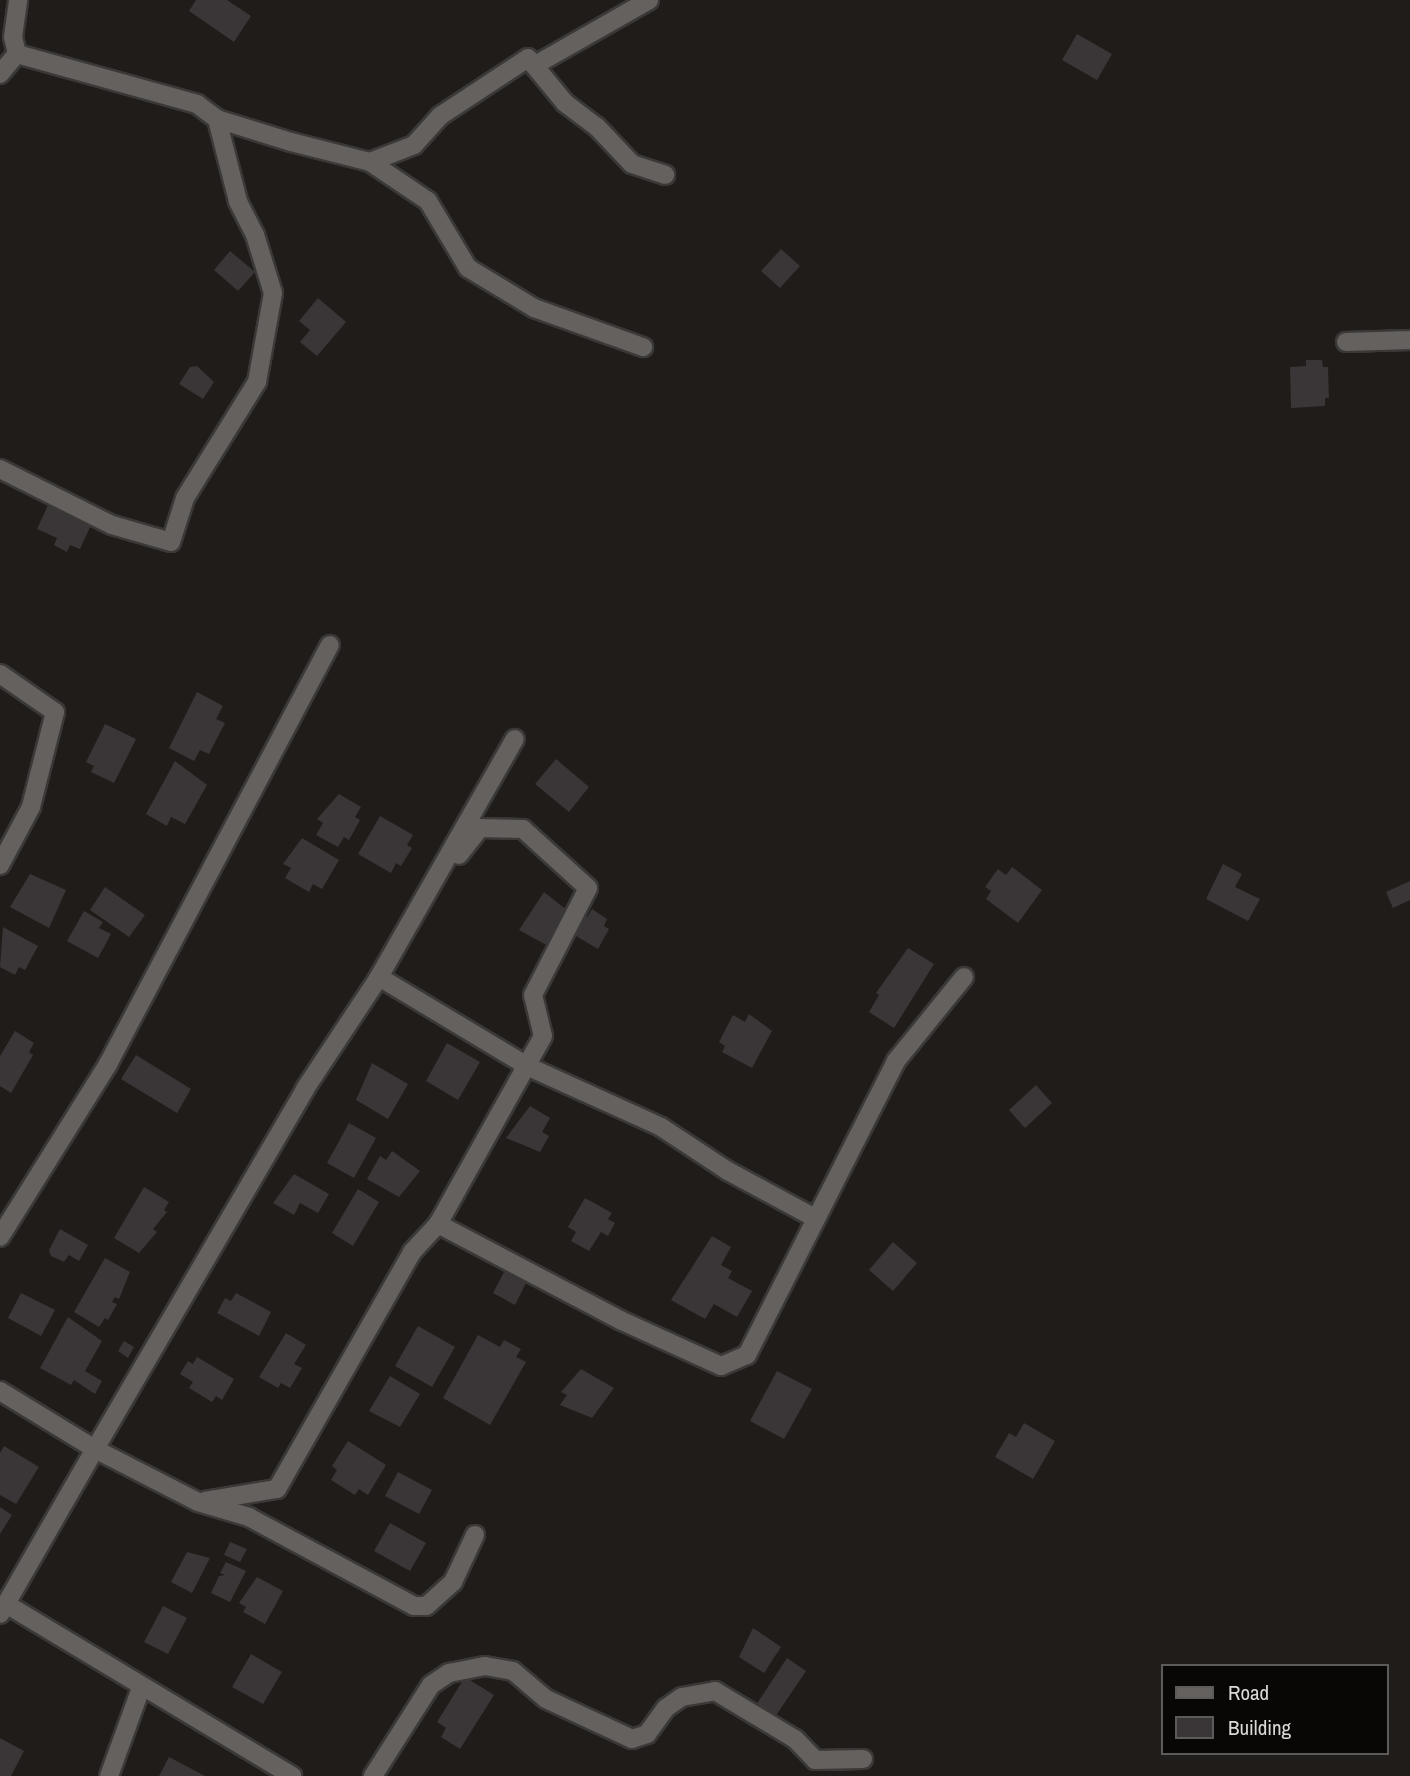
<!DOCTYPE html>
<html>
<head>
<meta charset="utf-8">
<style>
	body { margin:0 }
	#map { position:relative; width:1410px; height:1776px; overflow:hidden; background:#1f1c1a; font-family:"Archivo Narrow",sans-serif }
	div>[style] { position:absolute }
	.building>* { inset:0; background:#3a3638 }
	.roads { filter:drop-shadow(2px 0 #3b3938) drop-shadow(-2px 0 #3b3938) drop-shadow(0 2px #3b3938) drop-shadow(0 -2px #3b3938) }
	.minor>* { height:18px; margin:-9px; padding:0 9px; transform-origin:9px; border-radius:9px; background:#65615f }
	span { translate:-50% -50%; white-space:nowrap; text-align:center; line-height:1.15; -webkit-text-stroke:7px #080706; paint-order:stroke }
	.legend { position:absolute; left:1161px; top:1664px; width:228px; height:91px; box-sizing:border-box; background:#080706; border:2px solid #5c5b5a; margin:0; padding:9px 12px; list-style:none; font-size:21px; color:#dbd9d8 }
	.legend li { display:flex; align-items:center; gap:14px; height:35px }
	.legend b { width:35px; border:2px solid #5c5b5a }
</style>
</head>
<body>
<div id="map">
	<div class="building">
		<div style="clip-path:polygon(196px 0,227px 0,251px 16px,234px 42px,189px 11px)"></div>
		<div style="clip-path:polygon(1077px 34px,1112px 54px,1097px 80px,1062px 60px)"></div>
		<div style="clip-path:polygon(781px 249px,800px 266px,780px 288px,761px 271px)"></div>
		<div style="clip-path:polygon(230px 251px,255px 272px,238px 291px,214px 270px)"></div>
		<div style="clip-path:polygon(318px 298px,346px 322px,317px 356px,300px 342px,310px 330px,299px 321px)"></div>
		<div style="clip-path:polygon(1306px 360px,1322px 360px,1323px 367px,1328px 367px,1329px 398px,1325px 398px,1325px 406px,1291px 408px,1290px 367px,1306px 366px)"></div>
		<div style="clip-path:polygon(197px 366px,214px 382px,203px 399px,179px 384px,190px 367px)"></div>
		<div style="clip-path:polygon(48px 505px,91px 525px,80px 549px,70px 545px,67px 552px,54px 545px,57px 538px,37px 529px)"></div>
		<div style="clip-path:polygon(197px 692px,223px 706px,216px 719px,225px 723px,209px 754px,200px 750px,194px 761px,169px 748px)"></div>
		<div style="clip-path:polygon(105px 724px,136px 739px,114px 783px,91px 772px,94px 766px,86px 762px)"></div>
		<div style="clip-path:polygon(556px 759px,589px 787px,569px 812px,535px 784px)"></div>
		<div style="clip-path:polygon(175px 761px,207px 785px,185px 824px,171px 817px,167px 826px,146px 814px)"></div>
		<div style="clip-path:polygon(339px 794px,361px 807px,355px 817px,360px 820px,349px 840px,344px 837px,338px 847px,316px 835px,323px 823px,317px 819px)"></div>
		<div style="clip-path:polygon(380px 816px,413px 835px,407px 845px,412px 848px,401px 866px,396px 863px,391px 873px,358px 854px)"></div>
		<div style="clip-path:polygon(302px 838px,339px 860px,322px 889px,313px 884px,309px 892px,285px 878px,291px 868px,283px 864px)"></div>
		<div style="clip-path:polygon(1223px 864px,1242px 874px,1235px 887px,1260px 899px,1248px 921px,1206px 899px)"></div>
		<div style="clip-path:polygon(1012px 867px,1042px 890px,1018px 923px,986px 899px,991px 891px,985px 887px,998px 869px,1006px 875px)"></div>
		<div style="clip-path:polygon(30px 874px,66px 890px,49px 928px,10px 907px)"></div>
		<div style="clip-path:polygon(1410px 881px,1410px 900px,1393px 908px,1386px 892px)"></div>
		<div style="clip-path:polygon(105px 887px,145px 915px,129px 937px,90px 910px)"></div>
		<div style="clip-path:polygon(544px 892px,568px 911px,548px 946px,519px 930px)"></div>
		<div style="clip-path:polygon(592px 909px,607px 919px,604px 926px,609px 929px,598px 949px,571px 933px,582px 914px,587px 917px)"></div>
		<div style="clip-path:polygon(84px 911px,103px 922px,99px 928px,111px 934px,98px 958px,67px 941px)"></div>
		<div style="clip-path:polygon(3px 927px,38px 946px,25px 970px,19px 967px,15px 975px,0 967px)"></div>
		<div style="clip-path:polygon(908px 948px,934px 964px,894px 1028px,869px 1012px,879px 995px,876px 993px)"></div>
		<div style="clip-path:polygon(749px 1014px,772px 1031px,752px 1068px,722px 1052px,725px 1046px,719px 1042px,733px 1015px,745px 1022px)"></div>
		<div style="clip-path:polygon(15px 1031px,34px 1043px,29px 1052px,33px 1055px,11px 1093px,0 1086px,0 1056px)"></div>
		<div style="clip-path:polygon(447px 1043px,480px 1062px,458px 1100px,426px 1081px)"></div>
		<div style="clip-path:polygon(136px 1055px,191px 1089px,177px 1113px,121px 1079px)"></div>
		<div style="clip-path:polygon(372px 1063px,408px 1084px,388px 1119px,356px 1100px)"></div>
		<div style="clip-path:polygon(1036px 1085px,1052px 1103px,1025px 1128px,1009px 1110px)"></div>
		<div style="clip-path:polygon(530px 1106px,550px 1118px,542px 1132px,549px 1136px,540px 1152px,506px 1138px)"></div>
		<div style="clip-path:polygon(349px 1123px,376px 1138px,354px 1178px,327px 1163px)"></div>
		<div style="clip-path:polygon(392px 1151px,420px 1171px,399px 1197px,367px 1179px,380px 1156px,386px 1160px)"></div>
		<div style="clip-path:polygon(294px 1174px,329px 1194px,318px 1213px,300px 1203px,294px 1215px,273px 1203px)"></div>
		<div style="clip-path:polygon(144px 1187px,169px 1202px,164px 1210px,167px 1212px,153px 1229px,157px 1232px,139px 1253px,114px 1238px)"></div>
		<div style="clip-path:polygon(358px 1189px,379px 1202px,353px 1246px,332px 1233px)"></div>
		<div style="clip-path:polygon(585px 1198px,612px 1213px,608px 1219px,615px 1223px,608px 1236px,601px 1232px,589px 1251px,571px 1241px,576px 1232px,568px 1227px)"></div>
		<div style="clip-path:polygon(60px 1229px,88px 1245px,79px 1261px,69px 1255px,64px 1262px,51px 1256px,49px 1250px)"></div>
		<div style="clip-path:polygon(712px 1236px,731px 1247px,721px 1265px,732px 1271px,728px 1278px,752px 1291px,737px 1317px,714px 1304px,705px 1319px,671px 1300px)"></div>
		<div style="clip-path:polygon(893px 1242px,917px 1263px,893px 1291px,869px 1270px)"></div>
		<div style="clip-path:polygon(105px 1258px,130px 1272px,119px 1299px,115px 1297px,112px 1302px,117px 1304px,108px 1320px,105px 1318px,99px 1327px,74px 1312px)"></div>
		<div style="clip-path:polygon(504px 1272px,526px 1283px,515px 1305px,493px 1293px)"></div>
		<div style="clip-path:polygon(21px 1293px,55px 1310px,41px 1336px,8px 1318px)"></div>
		<div style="clip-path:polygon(236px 1293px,271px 1312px,259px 1336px,217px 1313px,225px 1298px,231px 1301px)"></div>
		<div style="clip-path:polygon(68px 1317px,102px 1341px,85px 1371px,102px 1381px,95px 1394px,74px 1380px,71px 1385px,40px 1368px)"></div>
		<div style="clip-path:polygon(418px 1326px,455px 1347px,432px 1387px,395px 1366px)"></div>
		<div style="clip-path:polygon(286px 1333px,306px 1345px,294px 1364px,302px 1368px,290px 1388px,281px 1383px,278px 1388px,259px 1377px)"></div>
		<div style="clip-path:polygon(478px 1335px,500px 1347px,504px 1340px,521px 1349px,516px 1357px,526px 1362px,490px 1425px,443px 1398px)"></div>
		<div style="clip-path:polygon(124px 1341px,134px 1347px,128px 1358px,118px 1351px)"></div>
		<div style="clip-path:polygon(197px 1357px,234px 1379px,222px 1400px,216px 1396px,212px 1402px,189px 1388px,193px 1382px,180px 1374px,188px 1361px,193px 1364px)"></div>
		<div style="clip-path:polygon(581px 1369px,614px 1388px,592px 1418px,560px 1405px,567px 1395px,561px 1392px)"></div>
		<div style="clip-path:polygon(777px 1371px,812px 1389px,784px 1439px,750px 1421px)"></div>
		<div style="clip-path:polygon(390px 1376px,420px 1394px,400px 1427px,369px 1411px)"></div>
		<div style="clip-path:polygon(1024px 1423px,1055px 1441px,1033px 1479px,995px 1457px,1009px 1433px,1016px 1437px)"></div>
		<div style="clip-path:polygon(348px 1441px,386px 1465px,368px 1495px,359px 1489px,355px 1495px,331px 1480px,337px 1470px,332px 1466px)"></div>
		<div style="clip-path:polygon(4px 1446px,39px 1467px,16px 1504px,0 1495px,0 1453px)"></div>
		<div style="clip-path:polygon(398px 1472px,432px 1490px,419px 1514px,385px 1496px)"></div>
		<div style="clip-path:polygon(0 1507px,12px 1515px,0 1534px)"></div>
		<div style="clip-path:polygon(390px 1523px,426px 1543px,410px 1571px,374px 1551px)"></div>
		<div style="clip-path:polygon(230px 1542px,247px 1549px,240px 1562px,224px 1555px)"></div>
		<div style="clip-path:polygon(187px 1552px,210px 1558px,192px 1593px,171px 1582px)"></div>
		<div style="clip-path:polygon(226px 1562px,246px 1571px,230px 1602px,211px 1593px,219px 1576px,225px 1575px,220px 1573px)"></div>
		<div style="clip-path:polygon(257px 1577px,283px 1591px,265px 1624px,243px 1612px,246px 1607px,239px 1603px)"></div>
		<div style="clip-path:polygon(163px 1606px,187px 1618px,168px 1654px,144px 1642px)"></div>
		<div style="clip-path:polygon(753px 1628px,781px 1647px,764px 1673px,739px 1657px)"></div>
		<div style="clip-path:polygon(251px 1654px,282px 1672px,263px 1704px,232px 1687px)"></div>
		<div style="clip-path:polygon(787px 1658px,806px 1671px,775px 1717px,756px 1705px)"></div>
		<div style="clip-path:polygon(465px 1677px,494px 1695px,460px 1749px,441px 1737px,446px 1728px,437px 1722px)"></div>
		<div style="clip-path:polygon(0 1738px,24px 1751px,11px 1776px,0 1776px)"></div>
		<div style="clip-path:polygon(169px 1757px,205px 1776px,159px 1776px)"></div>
	</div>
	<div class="roads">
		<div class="minor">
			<div style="left:17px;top:54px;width:187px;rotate:15.5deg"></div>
			<div style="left:197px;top:104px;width:25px;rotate:37deg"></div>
			<div style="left:217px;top:119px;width:77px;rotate:17.3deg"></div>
			<div style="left:291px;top:142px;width:81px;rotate:14.2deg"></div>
			<div style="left:370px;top:162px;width:47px;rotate:-21.1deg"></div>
			<div style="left:414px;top:145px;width:39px;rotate:-48deg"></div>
			<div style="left:440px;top:116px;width:105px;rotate:-33.4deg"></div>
			<div style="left:528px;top:58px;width:58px;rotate:50.6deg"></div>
			<div style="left:565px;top:103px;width:40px;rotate:37deg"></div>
			<div style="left:597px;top:127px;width:51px;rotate:46.6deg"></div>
			<div style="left:632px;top:164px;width:35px;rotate:18deg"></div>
			<div style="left:537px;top:64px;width:129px;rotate:-29.7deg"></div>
			<div style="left:0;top:74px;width:26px;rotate:-50deg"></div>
			<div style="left:17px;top:54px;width:17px;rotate:-103deg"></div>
			<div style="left:13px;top:37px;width:37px;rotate:-82deg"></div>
			<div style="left:370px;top:162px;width:70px;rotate:33.9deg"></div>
			<div style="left:428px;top:201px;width:78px;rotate:59.2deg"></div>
			<div style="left:468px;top:268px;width:77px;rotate:31.2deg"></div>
			<div style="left:534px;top:308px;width:116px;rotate:19.7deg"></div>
			<div style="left:1346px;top:342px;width:64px;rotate:-1.8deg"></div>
			<div style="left:0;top:469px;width:125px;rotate:26.6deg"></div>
			<div style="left:112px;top:525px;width:61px;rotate:16.1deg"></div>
			<div style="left:171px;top:542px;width:46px;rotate:-72.3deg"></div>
			<div style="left:185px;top:498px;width:137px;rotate:-58.2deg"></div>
			<div style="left:257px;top:382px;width:90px;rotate:-79.8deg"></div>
			<div style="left:273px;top:293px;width:61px;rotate:-107.2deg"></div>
			<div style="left:255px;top:235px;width:38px;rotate:-117deg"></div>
			<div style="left:238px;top:201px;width:85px;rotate:-104.4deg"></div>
			<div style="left:0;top:674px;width:67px;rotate:34.6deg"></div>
			<div style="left:55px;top:712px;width:98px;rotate:104.2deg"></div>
			<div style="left:31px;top:807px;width:66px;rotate:118.1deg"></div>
			<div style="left:379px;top:977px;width:175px;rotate:31deg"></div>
			<div style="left:529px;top:1067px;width:145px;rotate:24.4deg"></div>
			<div style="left:661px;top:1127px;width:80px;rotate:33.3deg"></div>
			<div style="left:728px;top:1171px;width:97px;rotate:28.4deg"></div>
			<div style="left:438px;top:1224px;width:206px;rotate:27.8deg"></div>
			<div style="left:620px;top:1320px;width:111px;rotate:24.5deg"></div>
			<div style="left:721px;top:1366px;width:28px;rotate:-23deg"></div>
			<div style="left:747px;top:1355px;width:330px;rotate:-63.1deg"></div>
			<div style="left:896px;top:1061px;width:108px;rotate:-51deg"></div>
			<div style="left:0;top:1237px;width:204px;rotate:-58deg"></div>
			<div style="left:108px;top:1064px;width:474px;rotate:-62.1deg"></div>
			<div style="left:0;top:1391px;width:111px;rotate:31.4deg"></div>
			<div style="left:95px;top:1449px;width:190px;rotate:119.9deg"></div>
			<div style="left:205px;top:1501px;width:73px;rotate:-9.5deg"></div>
			<div style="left:277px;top:1489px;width:273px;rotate:-60.3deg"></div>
			<div style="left:412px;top:1252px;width:38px;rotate:-47deg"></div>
			<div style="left:438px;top:1224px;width:215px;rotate:-60.8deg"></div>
			<div style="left:543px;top:1036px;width:42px;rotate:-103.7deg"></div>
			<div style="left:533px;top:995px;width:120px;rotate:-62.8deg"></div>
			<div style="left:588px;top:888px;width:88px;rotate:-137.8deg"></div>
			<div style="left:523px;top:829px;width:43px;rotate:-178.7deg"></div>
			<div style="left:480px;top:828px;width:34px;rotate:128deg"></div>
			<div style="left:475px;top:1535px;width:52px;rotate:115.1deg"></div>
			<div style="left:453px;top:1582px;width:36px;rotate:138deg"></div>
			<div style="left:426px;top:1606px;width:12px;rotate:180deg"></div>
			<div style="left:414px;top:1606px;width:187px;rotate:-151.7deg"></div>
			<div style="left:249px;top:1517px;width:53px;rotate:-163.6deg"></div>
			<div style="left:198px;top:1502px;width:116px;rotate:-152.8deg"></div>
			<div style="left:95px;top:1449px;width:417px;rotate:-59.7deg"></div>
			<div style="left:305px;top:1089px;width:134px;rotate:-56.5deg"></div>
			<div style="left:379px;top:977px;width:274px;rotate:-60.3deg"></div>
			<div style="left:6px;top:1604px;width:334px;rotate:31deg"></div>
			<div style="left:109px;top:1776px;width:94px;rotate:-70deg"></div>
			<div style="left:373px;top:1776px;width:108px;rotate:-57.5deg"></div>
			<div style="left:431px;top:1685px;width:22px;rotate:-34deg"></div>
			<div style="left:449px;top:1673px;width:37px;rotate:-11deg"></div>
			<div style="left:485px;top:1666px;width:28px;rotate:10deg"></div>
			<div style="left:513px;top:1671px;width:43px;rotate:40.3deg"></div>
			<div style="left:546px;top:1699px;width:95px;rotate:24.9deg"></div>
			<div style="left:632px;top:1739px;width:16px;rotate:-18deg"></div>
			<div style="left:647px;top:1734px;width:32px;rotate:-54deg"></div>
			<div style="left:666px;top:1708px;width:19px;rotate:-35deg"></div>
			<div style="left:682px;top:1697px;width:34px;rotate:-10deg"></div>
			<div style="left:715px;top:1691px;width:93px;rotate:31deg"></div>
			<div style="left:795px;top:1739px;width:29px;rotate:46deg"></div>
			<div style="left:815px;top:1760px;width:48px;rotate:-1.2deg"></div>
		</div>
	</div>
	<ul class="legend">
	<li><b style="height:9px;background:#65615f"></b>Road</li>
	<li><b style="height:19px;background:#3a3638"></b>Building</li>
	</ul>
</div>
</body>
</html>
